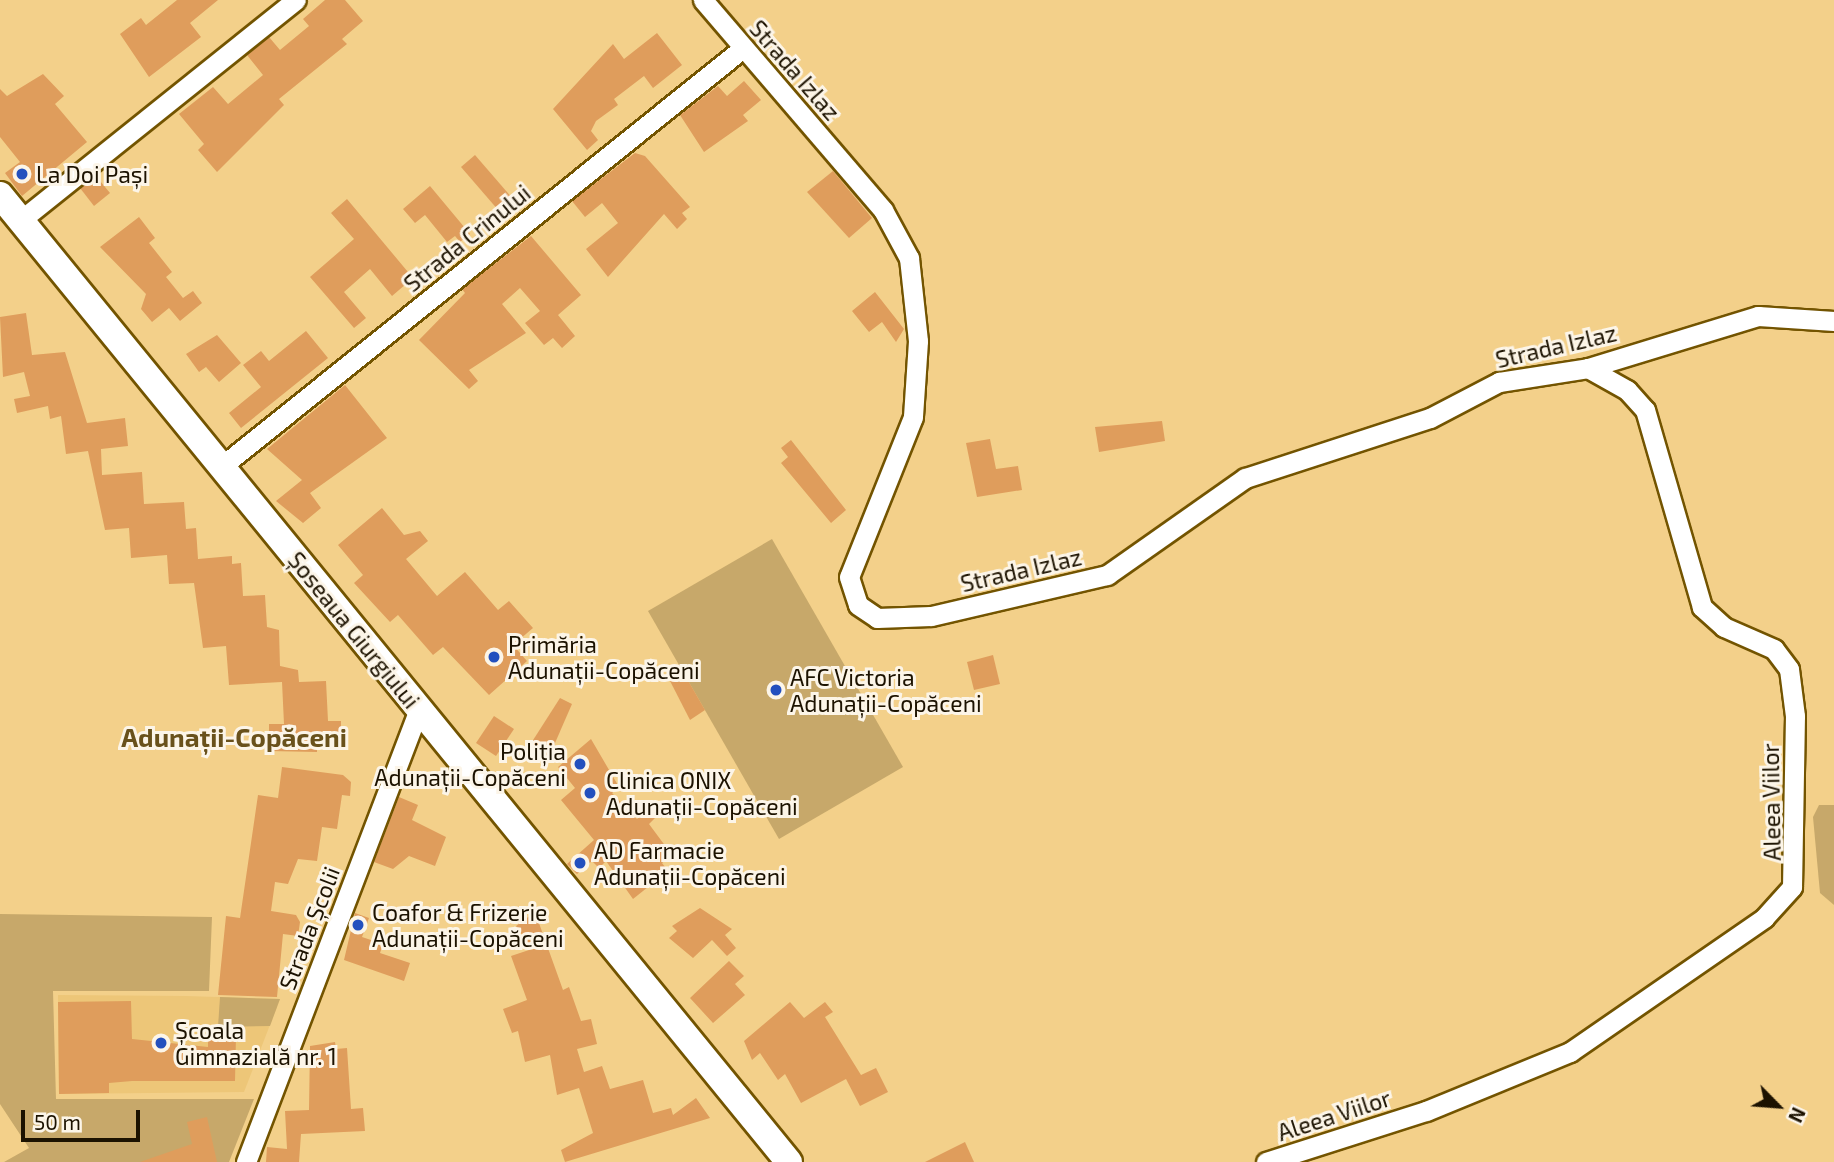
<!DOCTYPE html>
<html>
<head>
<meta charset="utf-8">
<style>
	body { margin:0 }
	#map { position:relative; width:1834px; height:1162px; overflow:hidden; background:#f3d08a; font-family:"Exo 2",sans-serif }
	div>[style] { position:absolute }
	.built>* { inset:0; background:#edc678 }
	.green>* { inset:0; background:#c7a86a }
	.building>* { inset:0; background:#df9d5c }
	.roads { filter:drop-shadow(2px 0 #735400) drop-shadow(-2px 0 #735400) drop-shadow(0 2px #735400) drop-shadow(0 -2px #735400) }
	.street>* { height:19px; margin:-9.5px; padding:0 9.5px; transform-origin:9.5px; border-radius:9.5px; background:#fff }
	.secondary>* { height:26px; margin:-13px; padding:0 13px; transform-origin:13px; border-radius:13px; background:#fff }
	.dots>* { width:19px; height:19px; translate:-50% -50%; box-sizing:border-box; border:4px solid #fcf5e8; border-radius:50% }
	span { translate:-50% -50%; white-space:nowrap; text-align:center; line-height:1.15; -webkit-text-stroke:6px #fcf5e8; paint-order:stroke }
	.street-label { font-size:23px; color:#1c1200 }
	.poi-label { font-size:23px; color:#1c1200 }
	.left { translate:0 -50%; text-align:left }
	.right { translate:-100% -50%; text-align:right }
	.quarter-label { font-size:26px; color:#69511b; font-weight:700 }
	.north { position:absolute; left:1743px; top:1071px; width:70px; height:70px; -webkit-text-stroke:5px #fcf5e8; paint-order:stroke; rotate:115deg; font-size:19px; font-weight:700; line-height:28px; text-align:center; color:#1c1200 }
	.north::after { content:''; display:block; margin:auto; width:24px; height:32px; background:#1c1200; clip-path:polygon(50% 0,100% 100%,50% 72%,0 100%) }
	.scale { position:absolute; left:21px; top:1110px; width:119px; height:32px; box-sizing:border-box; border:4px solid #1c1200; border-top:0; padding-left:9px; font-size:21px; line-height:24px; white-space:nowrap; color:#1c1200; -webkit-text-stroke:5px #fcf5e8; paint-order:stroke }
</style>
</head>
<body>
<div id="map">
	<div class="built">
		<div style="clip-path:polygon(58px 995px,186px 996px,280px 999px,244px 1092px,59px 1094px)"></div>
	</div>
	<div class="green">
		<div style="clip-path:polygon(772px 539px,903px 767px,779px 839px,648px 611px)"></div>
		<div style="clip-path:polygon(1819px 805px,1834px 805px,1834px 905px,1820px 893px,1813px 817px)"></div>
		<div style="clip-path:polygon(0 914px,212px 917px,209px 991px,53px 991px,56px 1099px,254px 1099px,229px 1162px,4px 1162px,29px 1148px,0 1104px)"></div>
		<div style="clip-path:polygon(220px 997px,280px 999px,270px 1026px,218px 1027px)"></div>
	</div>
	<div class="building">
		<div style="clip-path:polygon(177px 0,218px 0,190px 23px,201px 37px,149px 77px,120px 34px,141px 18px,146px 25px)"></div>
		<div style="clip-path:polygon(325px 0,345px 0,363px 21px,342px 39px,347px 44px,279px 99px,284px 105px,217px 172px,198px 150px,204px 144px,179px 114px,213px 87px,228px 104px,263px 75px,247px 55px,269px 37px,280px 50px,309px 26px,303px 19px)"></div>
		<div style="clip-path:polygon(657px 33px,682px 65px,653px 88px,644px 76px,614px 99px,618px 105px,596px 121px,591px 131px,598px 140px,587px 150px,553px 109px,613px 44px,624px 59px)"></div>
		<div style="clip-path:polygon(43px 74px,64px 96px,55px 104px,87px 142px,22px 196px,5px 173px,20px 162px,0 137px,0 89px,7px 96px)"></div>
		<div style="clip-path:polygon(744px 81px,761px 100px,743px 115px,748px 121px,704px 152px,680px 115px,718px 86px,727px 96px)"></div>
		<div style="clip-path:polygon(635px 153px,645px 156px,690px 207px,682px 213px,687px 219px,677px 229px,664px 214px,608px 277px,586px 249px,618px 223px,602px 203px,585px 217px,572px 201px)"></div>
		<div style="clip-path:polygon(475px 155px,513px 199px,499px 211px,461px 167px)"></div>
		<div style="clip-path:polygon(833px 171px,872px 218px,849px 238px,807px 192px)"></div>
		<div style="clip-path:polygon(96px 176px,110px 193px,94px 206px,80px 188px)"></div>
		<div style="clip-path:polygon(430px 186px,470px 234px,460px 242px,455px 236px,447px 242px,425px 215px,415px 223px,403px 209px)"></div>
		<div style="clip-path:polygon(347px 199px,413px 278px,392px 296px,370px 269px,344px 292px,366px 318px,354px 328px,310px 277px,354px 239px,331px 213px)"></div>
		<div style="clip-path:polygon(139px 217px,155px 238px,149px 243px,172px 272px,166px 277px,183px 298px,193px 291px,202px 303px,180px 321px,169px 308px,152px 322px,141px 309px,146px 294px,100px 247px)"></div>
		<div style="clip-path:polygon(531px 236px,581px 295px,558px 315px,575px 336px,562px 348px,553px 338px,544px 345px,525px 323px,540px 311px,520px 288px,502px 304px,526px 333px,469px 370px,478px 381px,469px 389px,419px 340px,465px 293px,462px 289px)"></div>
		<div style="clip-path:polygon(875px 292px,904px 329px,896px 342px,882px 322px,869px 332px,852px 311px)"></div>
		<div style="clip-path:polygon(26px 313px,32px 355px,65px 352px,87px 423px,125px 418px,128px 446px,101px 449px,102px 475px,142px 472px,144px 504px,184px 502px,186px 529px,196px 528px,198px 559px,232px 556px,232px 564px,241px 563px,243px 596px,265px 595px,267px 627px,279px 630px,280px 666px,298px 670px,299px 682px,326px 681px,328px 721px,341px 721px,341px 737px,317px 737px,317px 752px,269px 751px,269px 724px,284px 724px,282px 682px,229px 685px,226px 646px,203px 648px,194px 583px,169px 584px,167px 555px,131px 558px,129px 528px,105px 530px,88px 451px,66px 454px,61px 416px,50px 419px,48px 406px,17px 413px,14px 399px,30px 396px,24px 372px,3px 377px,0 317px)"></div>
		<div style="clip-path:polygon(306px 331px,328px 358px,241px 428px,229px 413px,261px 387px,243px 365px,261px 351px,269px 361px)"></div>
		<div style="clip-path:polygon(217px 335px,241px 363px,219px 382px,206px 367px,199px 372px,186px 354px)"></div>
		<div style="clip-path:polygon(345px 385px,387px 438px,310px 493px,321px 508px,303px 523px,276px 501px,302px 480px,267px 449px)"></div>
		<div style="clip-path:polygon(1162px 421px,1165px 441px,1099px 452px,1095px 427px)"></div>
		<div style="clip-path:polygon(990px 439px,996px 469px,1018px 466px,1022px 490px,977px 497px,966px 443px)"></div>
		<div style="clip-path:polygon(791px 440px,846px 510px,831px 523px,781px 463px,788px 457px,781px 448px)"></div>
		<div style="clip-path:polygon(382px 508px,404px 535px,420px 531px,428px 541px,406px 559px,437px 596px,465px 572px,498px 610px,509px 601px,533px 628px,513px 645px,527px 661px,489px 695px,443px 647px,433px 655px,398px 615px,390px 622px,354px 583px,363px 575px,338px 545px)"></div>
		<div style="clip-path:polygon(993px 655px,1000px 684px,974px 690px,967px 662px)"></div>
		<div style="clip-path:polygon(682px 670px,705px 710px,690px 720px,669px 679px)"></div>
		<div style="clip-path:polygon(560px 698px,572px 704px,548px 759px,528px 748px)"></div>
		<div style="clip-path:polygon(494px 716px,514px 729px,496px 756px,476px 743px)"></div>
		<div style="clip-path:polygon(591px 739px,619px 787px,612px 793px,637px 819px,647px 809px,655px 818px,649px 824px,672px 855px,662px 863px,668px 871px,633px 899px,606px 861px,599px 868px,592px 861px,577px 874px,567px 864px,594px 840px,561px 800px,575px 788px,558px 767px)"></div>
		<div style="clip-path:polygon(282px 767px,343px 775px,351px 782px,350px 796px,342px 795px,337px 829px,322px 827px,317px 861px,298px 859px,288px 884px,275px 882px,271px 911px,296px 915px,300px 922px,298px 936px,283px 934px,277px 997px,218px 995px,226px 916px,240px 918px,258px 795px,278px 798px)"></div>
		<div style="clip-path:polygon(399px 797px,418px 805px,412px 820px,446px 837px,435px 866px,409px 856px,393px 869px,374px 862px)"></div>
		<div style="clip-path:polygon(700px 908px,732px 929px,725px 935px,736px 948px,727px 956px,712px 940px,693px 958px,669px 938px,677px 931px,672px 926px)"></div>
		<div style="clip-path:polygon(535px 912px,563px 990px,569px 987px,581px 1021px,591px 1019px,597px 1044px,577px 1049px,584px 1072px,602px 1066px,610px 1089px,643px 1080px,653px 1113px,671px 1108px,673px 1115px,696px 1098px,710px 1118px,565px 1162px,561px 1150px,593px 1133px,579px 1088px,557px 1095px,550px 1055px,525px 1062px,518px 1031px,512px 1033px,503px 1009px,527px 1000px,511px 956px,532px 949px,516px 926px)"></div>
		<div style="clip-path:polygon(355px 913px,369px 918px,362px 937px,383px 944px,380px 953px,410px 963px,404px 981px,344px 960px)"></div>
		<div style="clip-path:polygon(729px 961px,744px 976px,735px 984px,745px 995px,713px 1023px,690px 998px)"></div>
		<div style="clip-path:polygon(131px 1001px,132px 1039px,208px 1047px,208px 1036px,236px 1036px,235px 1081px,132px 1081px,109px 1083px,109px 1093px,59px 1094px,58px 1002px)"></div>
		<div style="clip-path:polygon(790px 1002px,804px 1018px,825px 1002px,833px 1012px,825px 1017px,861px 1075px,876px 1068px,888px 1092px,860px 1106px,846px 1079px,801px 1103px,785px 1074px,778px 1080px,760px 1053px,752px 1060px,744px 1041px)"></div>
		<div style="clip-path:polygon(335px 1042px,336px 1049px,347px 1048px,351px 1109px,363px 1108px,365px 1131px,301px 1134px,299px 1162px,266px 1162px,267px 1147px,287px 1149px,285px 1111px,309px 1110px,310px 1046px)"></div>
		<div style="clip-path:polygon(207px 1117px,217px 1162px,140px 1162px,192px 1144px,187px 1122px)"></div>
		<div style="clip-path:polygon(965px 1142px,974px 1162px,925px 1162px)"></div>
	</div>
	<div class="roads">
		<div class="street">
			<div style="left:703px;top:0;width:277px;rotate:49.4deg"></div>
			<div style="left:883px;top:210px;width:55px;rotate:61.6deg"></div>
			<div style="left:909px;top:258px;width:83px;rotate:83.8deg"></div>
			<div style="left:918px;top:341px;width:76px;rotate:93.8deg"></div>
			<div style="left:913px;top:417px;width:172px;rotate:111.8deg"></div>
			<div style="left:849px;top:577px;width:29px;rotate:72deg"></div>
			<div style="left:858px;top:605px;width:23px;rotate:34deg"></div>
			<div style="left:877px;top:618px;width:54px;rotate:-2.1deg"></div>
			<div style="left:931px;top:616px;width:181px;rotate:-13.1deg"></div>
			<div style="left:1107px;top:575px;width:169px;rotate:-35.1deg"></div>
			<div style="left:1245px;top:478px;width:194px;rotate:-18deg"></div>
			<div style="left:1430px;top:418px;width:78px;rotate:-27.6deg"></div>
			<div style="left:1499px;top:382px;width:90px;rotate:-8.9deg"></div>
			<div style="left:1588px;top:368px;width:178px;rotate:-17deg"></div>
			<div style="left:1758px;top:316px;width:76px;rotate:3.8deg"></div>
			<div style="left:21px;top:220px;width:352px;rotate:-38.7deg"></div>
			<div style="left:222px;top:466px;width:668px;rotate:-38.74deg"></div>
			<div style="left:246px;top:1162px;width:483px;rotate:-69.1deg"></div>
			<div style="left:1266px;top:1162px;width:168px;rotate:-17.7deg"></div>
			<div style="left:1426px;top:1111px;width:156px;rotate:-22.3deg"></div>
			<div style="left:1570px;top:1052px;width:236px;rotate:-34.6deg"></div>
			<div style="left:1764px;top:918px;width:42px;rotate:-47.9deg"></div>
			<div style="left:1792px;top:887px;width:171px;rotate:-89deg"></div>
			<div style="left:1795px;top:716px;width:47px;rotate:-97.3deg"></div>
			<div style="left:1789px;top:669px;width:25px;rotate:-127deg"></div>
			<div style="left:1774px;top:649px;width:55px;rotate:-156.3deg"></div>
			<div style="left:1724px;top:627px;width:30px;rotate:-138deg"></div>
			<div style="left:1702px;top:607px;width:205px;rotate:-106.1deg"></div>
			<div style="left:1645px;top:410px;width:27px;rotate:-132deg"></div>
			<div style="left:1627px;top:390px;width:45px;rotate:-150.6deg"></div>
		</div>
		<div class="secondary">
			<div style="left:0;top:195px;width:1248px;rotate:50.79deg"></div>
		</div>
	</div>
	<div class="dots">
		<div style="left:22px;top:174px;background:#2350be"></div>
		<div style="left:494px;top:657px;background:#2350be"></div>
		<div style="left:776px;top:690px;background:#2350be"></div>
		<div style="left:580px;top:764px;background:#2350be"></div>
		<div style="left:590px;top:793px;background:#2350be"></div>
		<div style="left:580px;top:863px;background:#2350be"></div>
		<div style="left:358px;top:925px;background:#2350be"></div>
		<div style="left:161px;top:1043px;background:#2350be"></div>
	</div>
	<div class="street-label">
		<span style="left:795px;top:70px;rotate:49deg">Strada Izlaz</span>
		<span style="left:467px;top:238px;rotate:-39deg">Strada Crinului</span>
		<span style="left:1556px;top:346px;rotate:-13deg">Strada Izlaz</span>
		<span style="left:1021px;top:570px;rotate:-13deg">Strada Izlaz</span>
		<span style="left:354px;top:630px;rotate:51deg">Șoseaua Giurgiului</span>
		<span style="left:1771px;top:802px;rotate:-91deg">Aleea Viilor</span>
		<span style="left:309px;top:928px;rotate:-69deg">Strada Școlii</span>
		<span style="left:1334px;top:1115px;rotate:-18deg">Aleea Viilor</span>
	</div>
	<div class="poi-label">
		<span class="left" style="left:36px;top:174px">La Doi Pași</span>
		<span class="left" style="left:508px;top:657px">Primăria<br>Adunații-Copăceni</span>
		<span class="left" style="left:790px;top:690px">AFC Victoria<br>Adunații-Copăceni</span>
		<span class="right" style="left:566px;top:764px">Poliția<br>Adunații-Copăceni</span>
		<span class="left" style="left:606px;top:793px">Clinica ONIX<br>Adunații-Copăceni</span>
		<span class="left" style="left:594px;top:863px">AD Farmacie<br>Adunații-Copăceni</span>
		<span class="left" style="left:372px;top:925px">Coafor &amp; Frizerie<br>Adunații-Copăceni</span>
		<span class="left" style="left:175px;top:1043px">Școala<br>Gimnazială nr. 1</span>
	</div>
	<div class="quarter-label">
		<span style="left:234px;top:737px">Adunații-Copăceni</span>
	</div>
	<div class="north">N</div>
	<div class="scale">50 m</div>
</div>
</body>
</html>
